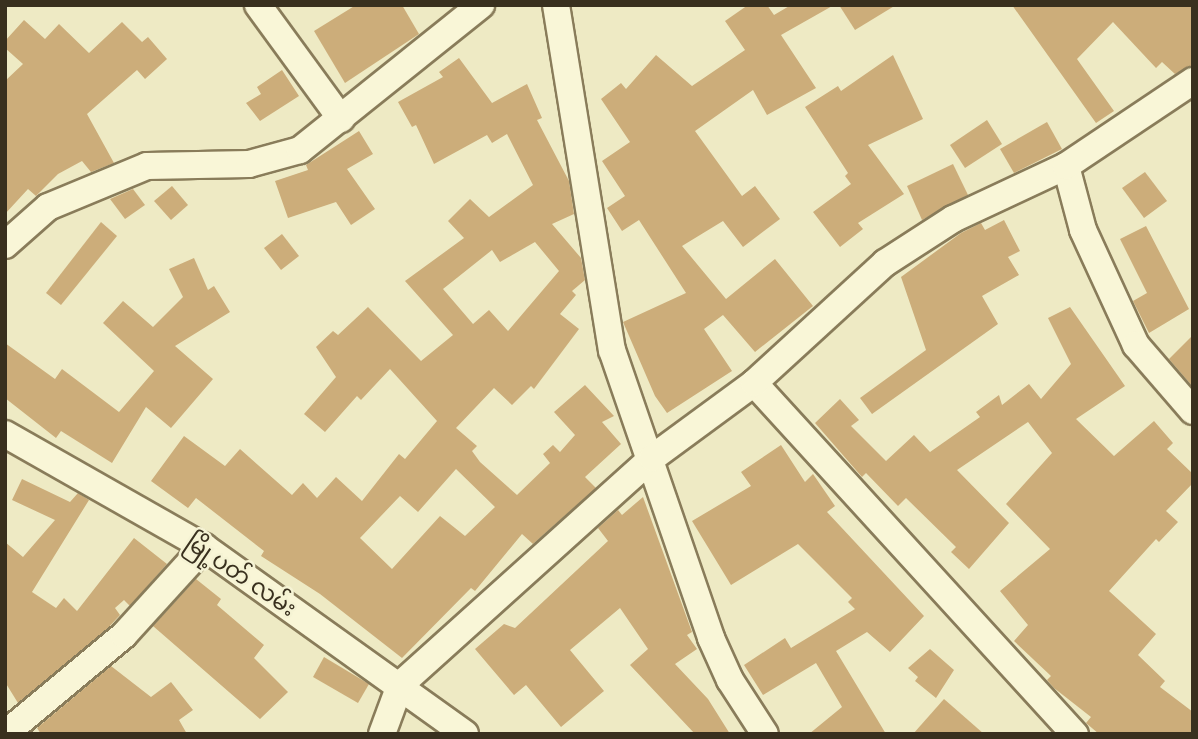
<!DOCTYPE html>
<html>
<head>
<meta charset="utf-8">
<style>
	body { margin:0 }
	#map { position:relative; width:1198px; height:739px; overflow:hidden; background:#eeeac4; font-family:"Source Serif 4","Noto Sans Myanmar",serif }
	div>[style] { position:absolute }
	.building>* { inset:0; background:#ccad7a }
	.roads { filter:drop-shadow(2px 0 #897c5a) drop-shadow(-2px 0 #897c5a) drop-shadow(0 2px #897c5a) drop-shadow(0 -2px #897c5a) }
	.minor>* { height:26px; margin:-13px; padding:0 13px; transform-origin:13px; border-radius:13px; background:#f9f6d7 }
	span { translate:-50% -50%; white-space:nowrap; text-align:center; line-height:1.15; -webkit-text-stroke:5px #f5f3d4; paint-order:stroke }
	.street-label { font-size:23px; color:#39301e }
	.frame { position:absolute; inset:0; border:7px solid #39301e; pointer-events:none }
</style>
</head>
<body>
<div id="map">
	<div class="building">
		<div style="clip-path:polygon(356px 5px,402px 5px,419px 34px,345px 83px,314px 31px)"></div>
		<div style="clip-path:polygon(748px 5px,767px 5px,774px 15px,791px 5px,834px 5px,781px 35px,816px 88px,767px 115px,753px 90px,695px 131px,742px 196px,755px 186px,780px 219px,743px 247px,723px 221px,682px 246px,726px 299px,775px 259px,813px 306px,755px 352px,723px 315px,704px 329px,732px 371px,667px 413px,655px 396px,623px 322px,686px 293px,639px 220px,622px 231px,607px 208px,625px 196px,602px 161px,630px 142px,601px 99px,621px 83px,626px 89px,656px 55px,692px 86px,745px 50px,725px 21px)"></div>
		<div style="clip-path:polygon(839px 5px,896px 5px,855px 30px)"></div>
		<div style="clip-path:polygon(1012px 5px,1193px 5px,1193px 65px,1175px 74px,1162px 62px,1156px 68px,1113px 22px,1077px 59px,1114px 111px,1096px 123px)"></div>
		<div style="clip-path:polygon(24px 20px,45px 39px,59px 24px,89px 53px,122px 22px,142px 42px,148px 37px,167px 59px,145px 79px,137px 70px,87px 114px,114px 163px,91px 172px,82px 161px,58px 174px,36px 196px,28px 189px,5px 214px,5px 81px,23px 64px,5px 48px,5px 41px)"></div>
		<div style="clip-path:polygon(893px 55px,923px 119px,868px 145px,904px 194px,858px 223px,863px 229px,840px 247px,813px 212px,851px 184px,845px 176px,848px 173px,805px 107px,838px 86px,841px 91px)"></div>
		<div style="clip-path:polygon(evenodd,459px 58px,492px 103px,527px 84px,542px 118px,537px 120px,569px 181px,574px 214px,552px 224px,581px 258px,585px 280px,572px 291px,576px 295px,560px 314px,579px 329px,534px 389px,531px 386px,512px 405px,494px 388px,456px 428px,477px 446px,472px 451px,480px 462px,517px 495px,550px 463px,543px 454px,553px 445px,560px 452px,575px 435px,554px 412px,585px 385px,614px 416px,602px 422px,621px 444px,585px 477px,596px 488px,533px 544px,522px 534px,475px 591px,471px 588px,402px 658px,320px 594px,261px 556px,264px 551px,196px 498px,188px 508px,151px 481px,184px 436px,225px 466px,240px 449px,292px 495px,303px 483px,317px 498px,336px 477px,362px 501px,399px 454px,405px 459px,437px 421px,390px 369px,361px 400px,357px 396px,325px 432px,304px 414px,336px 377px,316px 347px,333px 331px,338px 335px,368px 307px,421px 361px,453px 335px,405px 281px,464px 238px,448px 221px,470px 199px,489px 217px,533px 185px,507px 134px,492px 143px,487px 135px,434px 164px,416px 125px,412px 127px,398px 102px,443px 77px,439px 72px,459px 58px,535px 242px,559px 271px,508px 331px,489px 310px,473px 324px,443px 289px,492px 250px,500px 262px,535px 242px,459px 58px,456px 469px,495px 507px,465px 536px,440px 516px,392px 569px,360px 538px,400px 496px,418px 512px,456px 469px)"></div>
		<div style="clip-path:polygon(282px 70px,299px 96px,260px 121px,246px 103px,261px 94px,257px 87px)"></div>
		<div style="clip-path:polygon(987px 120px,1002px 144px,965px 168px,950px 145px)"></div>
		<div style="clip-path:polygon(1047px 122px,1062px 149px,1014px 173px,1000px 149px)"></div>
		<div style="clip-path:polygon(359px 131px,373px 154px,347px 169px,375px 209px,351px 225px,336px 202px,288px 218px,275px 181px,308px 170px,306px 165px)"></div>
		<div style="clip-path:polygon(953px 164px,968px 195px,922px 220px,907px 186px)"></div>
		<div style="clip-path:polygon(1145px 172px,1167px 201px,1144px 218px,1122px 188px)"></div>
		<div style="clip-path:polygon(172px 186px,188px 205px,171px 220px,154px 201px)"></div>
		<div style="clip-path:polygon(133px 189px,145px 205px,125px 219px,110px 199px)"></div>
		<div style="clip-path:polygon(1004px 220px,1020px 251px,1008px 257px,1019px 275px,982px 296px,998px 324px,872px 414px,860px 398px,926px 350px,901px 277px,961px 233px,981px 223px,985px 230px)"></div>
		<div style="clip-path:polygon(101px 222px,117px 236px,61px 305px,46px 293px)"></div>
		<div style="clip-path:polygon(1146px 226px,1189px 309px,1149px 333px,1133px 301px,1147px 293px,1120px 239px)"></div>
		<div style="clip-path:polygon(282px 234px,299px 256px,281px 270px,264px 248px)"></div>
		<div style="clip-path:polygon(194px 258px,208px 290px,214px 286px,230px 312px,175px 346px,213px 379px,171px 428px,146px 407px,112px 463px,61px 431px,56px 438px,5px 398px,5px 343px,55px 379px,62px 369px,119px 412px,154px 371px,103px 323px,123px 301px,153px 327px,183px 297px,169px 269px)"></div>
		<div style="clip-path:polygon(1070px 307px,1125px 386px,1076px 419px,1114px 456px,1154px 421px,1173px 443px,1167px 449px,1193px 474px,1193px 483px,1166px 511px,1178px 522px,1159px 542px,1156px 539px,1109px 591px,1156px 634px,1138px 655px,1165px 681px,1160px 687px,1193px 712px,1193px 734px,1099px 734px,1086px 723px,1091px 717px,1054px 688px,1047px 680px,1051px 676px,1014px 641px,1028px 625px,1000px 591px,1050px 549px,1006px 504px,1052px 453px,1028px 422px,957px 470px,1009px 523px,969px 569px,951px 552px,956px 547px,906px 498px,898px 506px,866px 473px,862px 477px,815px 423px,840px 399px,859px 420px,851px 426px,886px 461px,914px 435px,930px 452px,980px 417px,976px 412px,999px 395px,1002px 405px,1029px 384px,1041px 399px,1071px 364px,1048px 318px)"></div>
		<div style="clip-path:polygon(1193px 335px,1193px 387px,1169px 359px)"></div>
		<div style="clip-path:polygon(781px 445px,805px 482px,813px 474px,835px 506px,827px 512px,924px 616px,890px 652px,867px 632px,836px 651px,886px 734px,809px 734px,842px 707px,816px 663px,763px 695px,744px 665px,785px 638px,791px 648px,855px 609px,848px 602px,852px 598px,798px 544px,731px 585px,692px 521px,751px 486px,741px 472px)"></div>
		<div style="clip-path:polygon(22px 479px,70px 502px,78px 493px,89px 500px,32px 592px,56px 608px,64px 598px,77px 611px,134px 538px,167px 564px,130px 606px,124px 600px,115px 608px,120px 615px,107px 629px,18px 703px,5px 682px,5px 542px,23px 557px,55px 520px,12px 500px)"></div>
		<div style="clip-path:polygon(643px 497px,692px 632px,687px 635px,697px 649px,675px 664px,708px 699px,730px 734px,695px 734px,630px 665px,648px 649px,620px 608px,570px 650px,604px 691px,561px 727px,526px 685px,514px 695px,475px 649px,504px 624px,515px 628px,608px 541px,598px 528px,618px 510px,622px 515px)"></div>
		<div style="clip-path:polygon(196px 579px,221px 599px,217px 605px,264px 645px,254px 658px,288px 692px,260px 719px,153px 626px)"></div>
		<div style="clip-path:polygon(930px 649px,954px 670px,936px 698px,915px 681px,918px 677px,908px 668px)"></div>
		<div style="clip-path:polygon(324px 657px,369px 684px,358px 703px,313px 677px)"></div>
		<div style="clip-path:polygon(111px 666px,151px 697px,171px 682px,193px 710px,179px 720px,187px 734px,41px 734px,37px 728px)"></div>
		<div style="clip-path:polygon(944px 699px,984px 734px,913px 734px)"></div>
	</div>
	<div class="roads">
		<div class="minor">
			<div style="left:258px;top:5px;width:141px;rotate:53.9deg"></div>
			<div style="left:556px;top:5px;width:350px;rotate:80.8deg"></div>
			<div style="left:612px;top:350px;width:305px;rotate:71deg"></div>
			<div style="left:711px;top:638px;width:46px;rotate:65.7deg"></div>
			<div style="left:730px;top:680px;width:64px;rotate:57.1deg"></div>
			<div style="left:1066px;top:166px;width:66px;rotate:75.1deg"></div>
			<div style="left:1083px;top:230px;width:127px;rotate:65.3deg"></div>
			<div style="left:1136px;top:345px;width:87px;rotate:49.2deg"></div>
			<div style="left:5px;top:245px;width:57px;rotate:-41.5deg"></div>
			<div style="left:48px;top:207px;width:107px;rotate:-22.5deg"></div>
			<div style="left:147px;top:166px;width:102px;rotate:-1.1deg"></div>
			<div style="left:249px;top:164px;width:53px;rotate:-15.4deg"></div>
			<div style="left:300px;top:150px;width:232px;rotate:-38.7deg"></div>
			<div style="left:754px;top:383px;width:476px;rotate:47.6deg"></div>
			<div style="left:5px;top:434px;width:229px;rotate:29.6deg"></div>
			<div style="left:204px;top:547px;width:321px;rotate:35.6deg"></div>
			<div style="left:5px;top:734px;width:155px;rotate:-39.8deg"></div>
			<div style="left:124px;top:635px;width:119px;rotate:-47.7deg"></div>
			<div style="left:382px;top:734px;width:52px;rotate:-69.8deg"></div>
			<div style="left:400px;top:685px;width:339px;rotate:-42deg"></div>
			<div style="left:652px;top:458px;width:127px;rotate:-36.3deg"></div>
			<div style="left:754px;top:383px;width:178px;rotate:-42.5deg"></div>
			<div style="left:885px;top:263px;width:81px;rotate:-32.9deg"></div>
			<div style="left:953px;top:219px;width:125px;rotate:-25.1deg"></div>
			<div style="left:1066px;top:166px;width:153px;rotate:-33.8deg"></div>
		</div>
	</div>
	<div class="street-label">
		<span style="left:241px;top:575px;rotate:34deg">မြို့ပတ် လမ်း</span>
	</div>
	<div class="frame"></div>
</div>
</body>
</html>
